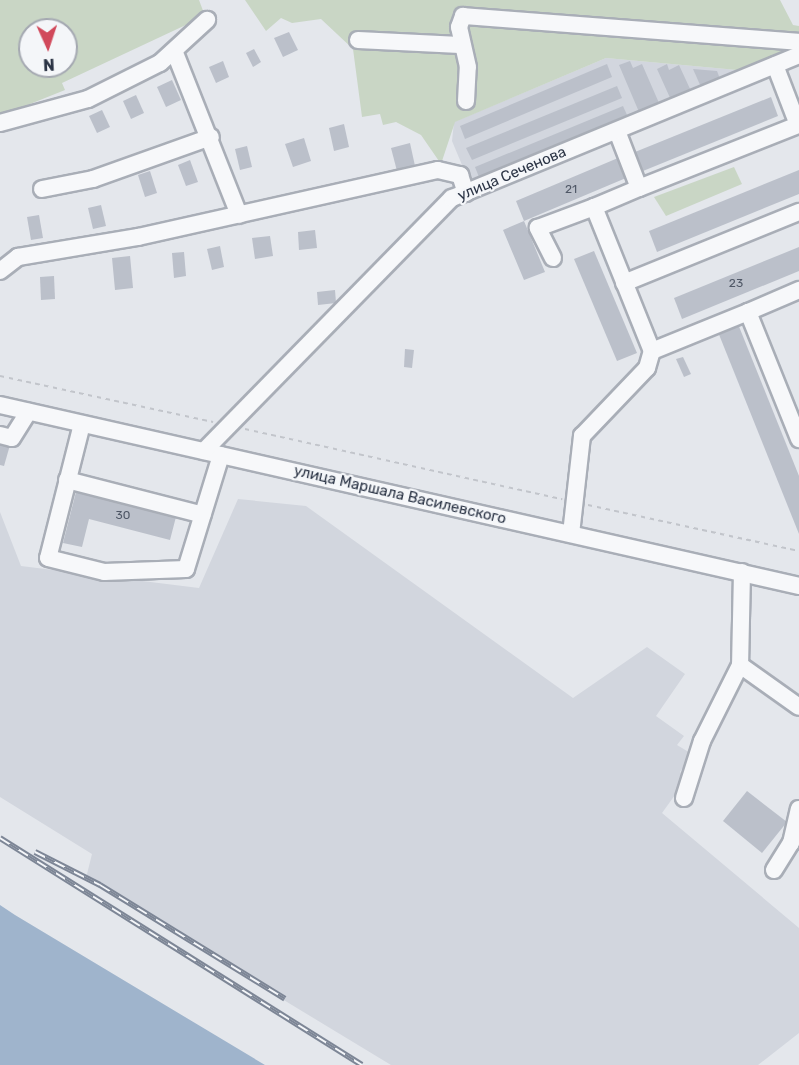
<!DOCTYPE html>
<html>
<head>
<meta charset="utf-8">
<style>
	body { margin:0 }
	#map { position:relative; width:799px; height:1065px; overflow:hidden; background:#e4e7ec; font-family:Rubik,sans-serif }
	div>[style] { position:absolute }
	.built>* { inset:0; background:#d2d6de }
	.green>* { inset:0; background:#c9d6c5 }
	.water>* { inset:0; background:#9fb4cc }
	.building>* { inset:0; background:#bbc0ca }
	.path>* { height:2px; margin-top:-1px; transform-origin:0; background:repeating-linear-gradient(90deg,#c2c5cb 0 4.5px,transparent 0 9px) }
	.roads { filter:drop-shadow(2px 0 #a9aeb7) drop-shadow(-2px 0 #a9aeb7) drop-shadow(0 2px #a9aeb7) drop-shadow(0 -2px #a9aeb7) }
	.minor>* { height:16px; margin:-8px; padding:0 8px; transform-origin:8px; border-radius:8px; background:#f7f8fa }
	.rail>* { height:6px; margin-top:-3px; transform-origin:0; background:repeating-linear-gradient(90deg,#f4f6f9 0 11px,#7d8696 0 22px); box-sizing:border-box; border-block:2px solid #7d8696 }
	span { translate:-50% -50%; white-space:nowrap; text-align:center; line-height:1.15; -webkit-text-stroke:4.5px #f4f6f9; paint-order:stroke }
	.number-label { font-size:12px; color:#4f5766 }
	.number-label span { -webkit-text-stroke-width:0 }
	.street-label { font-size:15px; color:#2b3445 }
	.north { position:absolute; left:18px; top:18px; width:60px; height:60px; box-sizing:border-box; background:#f4f6f9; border:2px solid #a4a8b1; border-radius:50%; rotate:177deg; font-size:16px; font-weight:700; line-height:24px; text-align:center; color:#2b3445 }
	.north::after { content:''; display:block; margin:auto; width:21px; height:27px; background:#d1495b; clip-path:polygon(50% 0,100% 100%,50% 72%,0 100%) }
</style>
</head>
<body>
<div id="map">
	<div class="built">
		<div style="clip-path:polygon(606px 58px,748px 71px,470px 184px,452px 141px,454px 122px)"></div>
		<div style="clip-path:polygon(238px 499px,306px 506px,573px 698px,647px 647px,685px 674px,656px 716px,684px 736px,677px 745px,692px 754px,680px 772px,688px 777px,662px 813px,799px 928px,799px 1033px,758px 1065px,391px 1065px,79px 876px,86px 878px,92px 854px,0 797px,0 512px,21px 566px,199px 588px)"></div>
	</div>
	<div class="green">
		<div style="clip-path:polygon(evenodd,0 0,199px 0,205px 16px,62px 83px,65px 90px,0 116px,0 0,30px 30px,66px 30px,66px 66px,30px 66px,30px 30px)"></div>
		<div style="clip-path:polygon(245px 0,780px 0,793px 25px,799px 26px,799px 51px,748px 71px,606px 58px,455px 122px,441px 164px,421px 135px,396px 122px,383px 125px,380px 114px,362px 117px,353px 49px,321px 19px,292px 23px,281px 18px,266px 31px)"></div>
		<div style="clip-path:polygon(734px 167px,742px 184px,666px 216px,654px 197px)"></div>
	</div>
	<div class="water">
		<div style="clip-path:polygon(0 905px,15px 915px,265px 1065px,0 1065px)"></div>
	</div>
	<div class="building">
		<div style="clip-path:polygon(289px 32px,298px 50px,283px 57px,274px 38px)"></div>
		<div style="clip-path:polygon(254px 49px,261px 62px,253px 67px,246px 53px)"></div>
		<div style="clip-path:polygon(223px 61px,229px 77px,216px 83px,209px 67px)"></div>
		<div style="clip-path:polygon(630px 61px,633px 68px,642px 64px,659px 103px,639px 112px,619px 65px)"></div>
		<div style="clip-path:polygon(607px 64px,612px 77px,465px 139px,460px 126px)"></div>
		<div style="clip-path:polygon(667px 64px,669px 70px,679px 65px,691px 91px,671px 100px,657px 69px)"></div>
		<div style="clip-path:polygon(693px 69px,717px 71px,720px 79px,701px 87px)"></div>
		<div style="clip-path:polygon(172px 80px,181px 100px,166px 107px,157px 87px)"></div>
		<div style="clip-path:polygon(617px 86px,622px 98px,472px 160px,466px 148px)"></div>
		<div style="clip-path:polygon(136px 95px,144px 113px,131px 119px,123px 101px)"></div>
		<div style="clip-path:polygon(771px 97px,778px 116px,643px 171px,635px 152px)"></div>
		<div style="clip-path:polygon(623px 106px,627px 115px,479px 177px,475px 167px)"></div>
		<div style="clip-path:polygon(102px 110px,110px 127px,97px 133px,89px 116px)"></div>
		<div style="clip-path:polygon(344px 124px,349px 147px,334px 151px,329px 128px)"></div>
		<div style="clip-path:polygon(304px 138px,311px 161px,293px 167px,285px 144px)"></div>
		<div style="clip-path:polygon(410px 143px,415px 166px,397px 171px,391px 148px)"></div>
		<div style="clip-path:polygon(247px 146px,252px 167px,240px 170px,235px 149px)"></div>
		<div style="clip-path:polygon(618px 158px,626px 178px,524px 221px,545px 272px,524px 280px,503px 230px,524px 221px,516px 201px)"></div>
		<div style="clip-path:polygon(190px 160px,198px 182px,186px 186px,178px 165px)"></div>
		<div style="clip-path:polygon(799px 170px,799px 194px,657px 252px,649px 231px)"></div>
		<div style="clip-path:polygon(150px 171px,157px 193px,145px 197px,138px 175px)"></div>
		<div style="clip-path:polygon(101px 205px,106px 226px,93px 229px,88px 208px)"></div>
		<div style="clip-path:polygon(39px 215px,43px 238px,31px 240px,27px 217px)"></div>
		<div style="clip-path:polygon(315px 230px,317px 248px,299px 250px,298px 232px)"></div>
		<div style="clip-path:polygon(270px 236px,273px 256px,255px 259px,252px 238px)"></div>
		<div style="clip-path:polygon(220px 246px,224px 267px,212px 270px,207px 249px)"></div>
		<div style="clip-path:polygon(799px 247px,799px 271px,682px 319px,674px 298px)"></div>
		<div style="clip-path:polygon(594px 251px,637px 353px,617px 361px,574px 259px)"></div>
		<div style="clip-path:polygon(184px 252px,186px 276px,174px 278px,172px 253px)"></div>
		<div style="clip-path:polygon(130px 256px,133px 288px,115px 290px,112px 258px)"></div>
		<div style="clip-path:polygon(54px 276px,55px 299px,41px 300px,40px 277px)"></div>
		<div style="clip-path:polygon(335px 290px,336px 303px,318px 305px,317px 292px)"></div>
		<div style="clip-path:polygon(738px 324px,799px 476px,799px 534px,718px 332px)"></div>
		<div style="clip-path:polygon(405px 349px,414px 350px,412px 368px,404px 367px)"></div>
		<div style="clip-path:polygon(683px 357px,691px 374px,684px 377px,676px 359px)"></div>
		<div style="clip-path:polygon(0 443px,10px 445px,4px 466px,0 465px)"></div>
		<div style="clip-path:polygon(77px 488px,177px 513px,170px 540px,89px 519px,82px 547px,63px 543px)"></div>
		<div style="clip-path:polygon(747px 791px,787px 822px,762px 853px,723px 821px)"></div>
	</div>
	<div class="path">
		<div style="left:0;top:376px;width:218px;rotate:12.2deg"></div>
		<div style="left:245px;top:429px;width:325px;rotate:12.5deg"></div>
		<div style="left:588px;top:505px;width:216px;rotate:12.3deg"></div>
	</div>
	<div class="roads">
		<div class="minor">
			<div style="left:358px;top:40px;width:102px;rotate:2.8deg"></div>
			<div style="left:175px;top:53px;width:174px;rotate:68.4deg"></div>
			<div style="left:466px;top:101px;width:34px;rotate:-87deg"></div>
			<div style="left:468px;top:67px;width:41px;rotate:-102.7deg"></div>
			<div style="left:459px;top:27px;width:12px;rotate:-70deg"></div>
			<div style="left:463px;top:16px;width:337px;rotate:4.4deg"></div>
			<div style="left:0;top:123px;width:91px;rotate:-15.3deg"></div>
			<div style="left:88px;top:99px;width:80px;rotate:-26.6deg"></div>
			<div style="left:160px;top:63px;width:64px;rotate:-42.5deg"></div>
			<div style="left:617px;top:131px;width:61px;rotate:68.9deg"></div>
			<div style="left:639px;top:188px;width:49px;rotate:157.1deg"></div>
			<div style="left:594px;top:207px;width:155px;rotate:68.1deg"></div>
			<div style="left:652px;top:351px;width:104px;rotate:-22.1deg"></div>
			<div style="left:748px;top:312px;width:137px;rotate:68.1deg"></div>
			<div style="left:639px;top:188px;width:171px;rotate:-21.6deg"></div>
			<div style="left:798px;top:125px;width:64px;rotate:-111deg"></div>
			<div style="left:42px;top:189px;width:52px;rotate:-11.1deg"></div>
			<div style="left:93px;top:179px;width:125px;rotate:-19.6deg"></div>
			<div style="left:553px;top:258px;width:34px;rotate:-117deg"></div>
			<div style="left:538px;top:228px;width:60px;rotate:-20.6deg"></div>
			<div style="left:0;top:271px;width:23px;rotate:-38deg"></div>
			<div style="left:18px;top:257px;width:122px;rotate:-9.5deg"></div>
			<div style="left:138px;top:237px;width:307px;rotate:-12.6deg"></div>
			<div style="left:438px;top:170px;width:23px;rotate:13deg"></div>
			<div style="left:460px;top:175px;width:19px;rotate:72deg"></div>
			<div style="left:624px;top:283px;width:189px;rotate:-22.1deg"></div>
			<div style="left:748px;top:312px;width:56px;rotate:-23.3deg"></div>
			<div style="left:0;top:405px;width:819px;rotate:12.76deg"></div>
			<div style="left:82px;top:424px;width:138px;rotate:104.2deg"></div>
			<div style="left:48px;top:558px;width:58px;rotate:14deg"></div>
			<div style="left:104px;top:572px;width:82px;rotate:-2.1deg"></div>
			<div style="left:186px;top:569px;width:119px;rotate:-72.9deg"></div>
			<div style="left:0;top:435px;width:12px;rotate:14deg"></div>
			<div style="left:12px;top:438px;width:31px;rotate:-58deg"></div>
			<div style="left:204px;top:451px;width:354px;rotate:-45.6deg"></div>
			<div style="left:452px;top:198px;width:375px;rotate:-22.4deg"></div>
			<div style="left:67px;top:480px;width:140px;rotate:14.4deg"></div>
			<div style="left:571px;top:534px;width:99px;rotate:-83.6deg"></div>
			<div style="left:582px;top:436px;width:94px;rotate:-46.3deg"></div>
			<div style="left:647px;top:368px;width:18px;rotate:-74deg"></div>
			<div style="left:742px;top:572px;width:93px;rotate:91.2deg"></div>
			<div style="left:740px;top:665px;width:72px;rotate:35.4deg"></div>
			<div style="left:684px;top:798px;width:60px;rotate:-72.5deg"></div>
			<div style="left:702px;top:741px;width:85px;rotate:-63.4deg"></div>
			<div style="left:774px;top:870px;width:32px;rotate:-58deg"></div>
			<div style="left:791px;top:843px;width:35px;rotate:-77deg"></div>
		</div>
	</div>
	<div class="rail">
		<div style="left:0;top:838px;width:427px;rotate:32.1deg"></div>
		<div style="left:35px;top:852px;width:73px;rotate:26.9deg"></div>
		<div style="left:100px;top:885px;width:217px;rotate:31.6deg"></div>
	</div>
	<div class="number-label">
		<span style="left:571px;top:190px">21</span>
		<span style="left:736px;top:284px">23</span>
		<span style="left:123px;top:516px">30</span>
	</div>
	<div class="street-label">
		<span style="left:512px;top:174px;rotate:-23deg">улица Сеченова</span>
		<span style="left:400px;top:495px;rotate:13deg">улица Маршала Василевского</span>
	</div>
	<div class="north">N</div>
</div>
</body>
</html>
